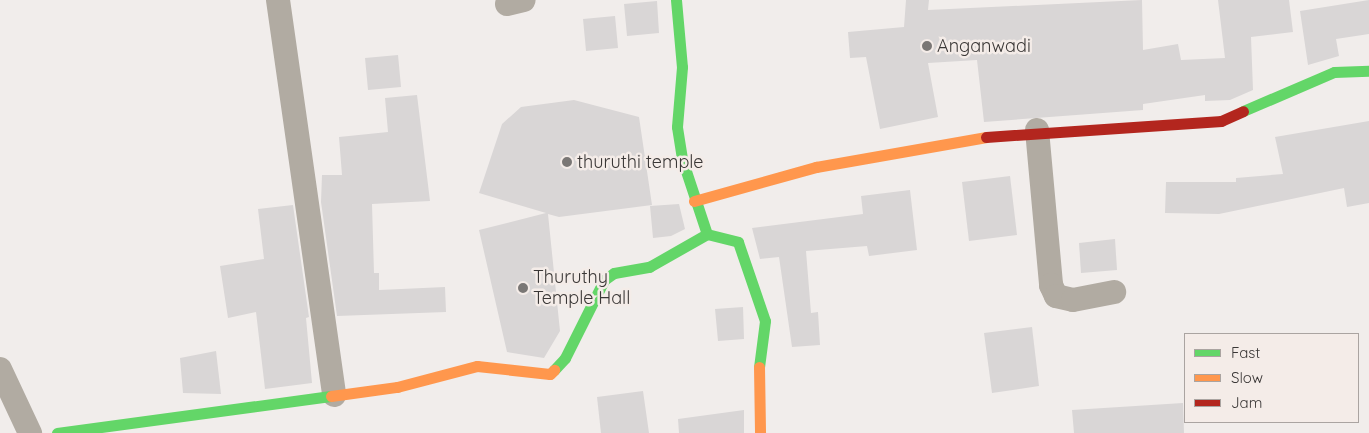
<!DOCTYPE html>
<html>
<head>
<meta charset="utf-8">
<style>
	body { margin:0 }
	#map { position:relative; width:1369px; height:433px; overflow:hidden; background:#f1edeb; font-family:Quicksand,sans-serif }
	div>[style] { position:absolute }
	.building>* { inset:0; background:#d9d6d6 }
	.street>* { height:24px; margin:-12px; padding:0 12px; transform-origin:12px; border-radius:12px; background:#b1aba2 }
	.fast>* { height:11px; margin:-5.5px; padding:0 5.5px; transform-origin:5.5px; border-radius:5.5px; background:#63d668 }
	.slow>* { height:11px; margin:-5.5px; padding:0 5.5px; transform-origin:5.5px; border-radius:5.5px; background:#ff974d }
	.jam>* { height:11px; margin:-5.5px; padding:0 5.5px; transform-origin:5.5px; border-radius:5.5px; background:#b3261e }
	.dots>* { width:14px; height:14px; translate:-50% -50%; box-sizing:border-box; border:2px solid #f4ece8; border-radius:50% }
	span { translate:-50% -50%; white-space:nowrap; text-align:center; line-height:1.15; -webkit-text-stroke:5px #f4ece8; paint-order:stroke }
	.poi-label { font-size:18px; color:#3a3736 }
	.left { translate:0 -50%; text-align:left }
	.legend { position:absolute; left:1184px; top:333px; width:175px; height:90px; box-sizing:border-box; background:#f4ece8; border:1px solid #aaa4a1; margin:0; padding:6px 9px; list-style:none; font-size:15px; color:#3a3736 }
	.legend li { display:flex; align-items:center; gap:10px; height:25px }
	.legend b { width:25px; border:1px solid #aaa4a1 }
</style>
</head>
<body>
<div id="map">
	<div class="building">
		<div style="clip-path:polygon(906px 0,929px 0,928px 10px,1142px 0,1143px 50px,1178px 44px,1181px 60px,1225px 58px,1218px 0,1289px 0,1293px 32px,1251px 37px,1253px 90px,1230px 100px,1205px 101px,1205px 95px,1143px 104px,1143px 110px,984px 122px,977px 60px,928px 63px,938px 117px,880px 129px,866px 57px,850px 58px,848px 32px,904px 27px)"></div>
		<div style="clip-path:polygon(1369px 0,1369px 34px,1336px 39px,1339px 56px,1308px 65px,1300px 11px)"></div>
		<div style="clip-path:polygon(657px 1px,659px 33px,627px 36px,624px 4px)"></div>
		<div style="clip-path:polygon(615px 16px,618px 48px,586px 51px,583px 19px)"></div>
		<div style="clip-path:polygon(398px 55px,401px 87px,368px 90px,365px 58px)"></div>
		<div style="clip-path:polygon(417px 95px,430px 201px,372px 204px,374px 273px,379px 273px,379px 290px,445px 287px,446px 312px,337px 316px,321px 202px,322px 175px,342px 175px,339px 137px,388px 132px,385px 98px)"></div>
		<div style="clip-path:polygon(574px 100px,639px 117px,652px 205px,559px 217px,548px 214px,560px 331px,544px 358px,507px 352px,479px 230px,546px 213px,479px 193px,502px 124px,521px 107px)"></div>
		<div style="clip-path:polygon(1369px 121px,1369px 203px,1347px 207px,1344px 188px,1219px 214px,1165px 213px,1166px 182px,1236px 182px,1236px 178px,1283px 174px,1275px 137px)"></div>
		<div style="clip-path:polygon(1010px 176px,1017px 235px,969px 241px,962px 182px)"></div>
		<div style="clip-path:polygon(910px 190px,917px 250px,869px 256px,867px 246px,806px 251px,811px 313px,818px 312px,820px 345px,792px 347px,779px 257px,760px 259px,752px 228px,863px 214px,861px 196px)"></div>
		<div style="clip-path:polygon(679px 204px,685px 229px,671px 236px,653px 238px,650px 206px)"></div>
		<div style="clip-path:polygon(293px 205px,309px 317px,306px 318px,312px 383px,265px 389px,256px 312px,228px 318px,220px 266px,264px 259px,258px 209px)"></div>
		<div style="clip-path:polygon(1115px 239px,1117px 270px,1081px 273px,1079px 243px)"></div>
		<div style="clip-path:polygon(743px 307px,744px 339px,718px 341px,715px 309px)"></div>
		<div style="clip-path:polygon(1032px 327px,1039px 386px,992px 393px,984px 333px)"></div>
		<div style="clip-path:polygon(216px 351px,221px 394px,183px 393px,180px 358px)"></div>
		<div style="clip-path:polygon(643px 391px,649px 433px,601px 433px,597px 397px)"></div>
		<div style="clip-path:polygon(1183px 403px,1184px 433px,1074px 433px,1072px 410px)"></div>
		<div style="clip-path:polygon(744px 410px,744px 433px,679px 433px,678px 419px)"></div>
	</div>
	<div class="street">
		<div style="left:278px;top:0;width:399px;rotate:81.9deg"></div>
		<div style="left:507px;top:4px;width:17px;rotate:-13deg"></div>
		<div style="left:1037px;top:130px;width:156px;rotate:84.8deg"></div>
		<div style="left:1051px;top:285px;width:12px;rotate:66deg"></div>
		<div style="left:1056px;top:296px;width:17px;rotate:13deg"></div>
		<div style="left:1073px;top:300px;width:42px;rotate:-11deg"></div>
		<div style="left:0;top:369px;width:71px;rotate:64.9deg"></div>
	</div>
	<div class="fast">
		<div style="left:676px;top:0;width:67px;rotate:84.9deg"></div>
		<div style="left:682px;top:67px;width:60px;rotate:94.8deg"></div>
		<div style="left:677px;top:127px;width:32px;rotate:81deg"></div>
		<div style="left:682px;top:159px;width:79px;rotate:71.6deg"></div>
		<div style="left:707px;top:234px;width:32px;rotate:14deg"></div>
		<div style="left:738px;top:242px;width:83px;rotate:71.1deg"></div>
		<div style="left:765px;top:321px;width:46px;rotate:97.4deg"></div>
		<div style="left:1243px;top:111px;width:99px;rotate:-23.2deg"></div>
		<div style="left:1334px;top:72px;width:35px;rotate:-2deg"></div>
		<div style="left:554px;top:370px;width:16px;rotate:-47deg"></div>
		<div style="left:565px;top:358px;width:87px;rotate:-63.4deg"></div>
		<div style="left:604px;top:280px;width:12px;rotate:-35deg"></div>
		<div style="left:614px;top:273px;width:36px;rotate:-10deg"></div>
		<div style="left:649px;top:267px;width:67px;rotate:-29.6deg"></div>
		<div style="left:57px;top:433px;width:276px;rotate:-7.7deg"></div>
	</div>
	<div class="slow">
		<div style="left:694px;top:201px;width:127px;rotate:-15.6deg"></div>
		<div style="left:816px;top:167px;width:173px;rotate:-10deg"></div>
		<div style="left:759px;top:367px;width:66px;rotate:89.1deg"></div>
		<div style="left:331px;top:396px;width:67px;rotate:-7.8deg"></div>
		<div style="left:397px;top:387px;width:83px;rotate:-14.7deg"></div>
		<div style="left:477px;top:366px;width:73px;rotate:6.3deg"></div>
		<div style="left:550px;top:374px;width:6px;rotate:-45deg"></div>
	</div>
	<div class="jam">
		<div style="left:986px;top:137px;width:236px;rotate:-3.9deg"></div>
		<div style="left:1221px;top:121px;width:24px;rotate:-24deg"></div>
	</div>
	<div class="dots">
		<div style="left:927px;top:46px;background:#7a7775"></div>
		<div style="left:567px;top:162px;background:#7a7775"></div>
		<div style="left:523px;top:288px;background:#7a7775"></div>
	</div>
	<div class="poi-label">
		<span class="left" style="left:937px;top:46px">Anganwadi</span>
		<span class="left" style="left:577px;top:162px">thuruthi temple</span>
		<span class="left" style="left:533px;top:288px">Thuruthy<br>Temple Hall</span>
	</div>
	<ul class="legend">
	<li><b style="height:6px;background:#63d668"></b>Fast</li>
	<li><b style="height:6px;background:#ff974d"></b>Slow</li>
	<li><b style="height:6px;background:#b3261e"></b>Jam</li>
	</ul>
</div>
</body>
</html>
